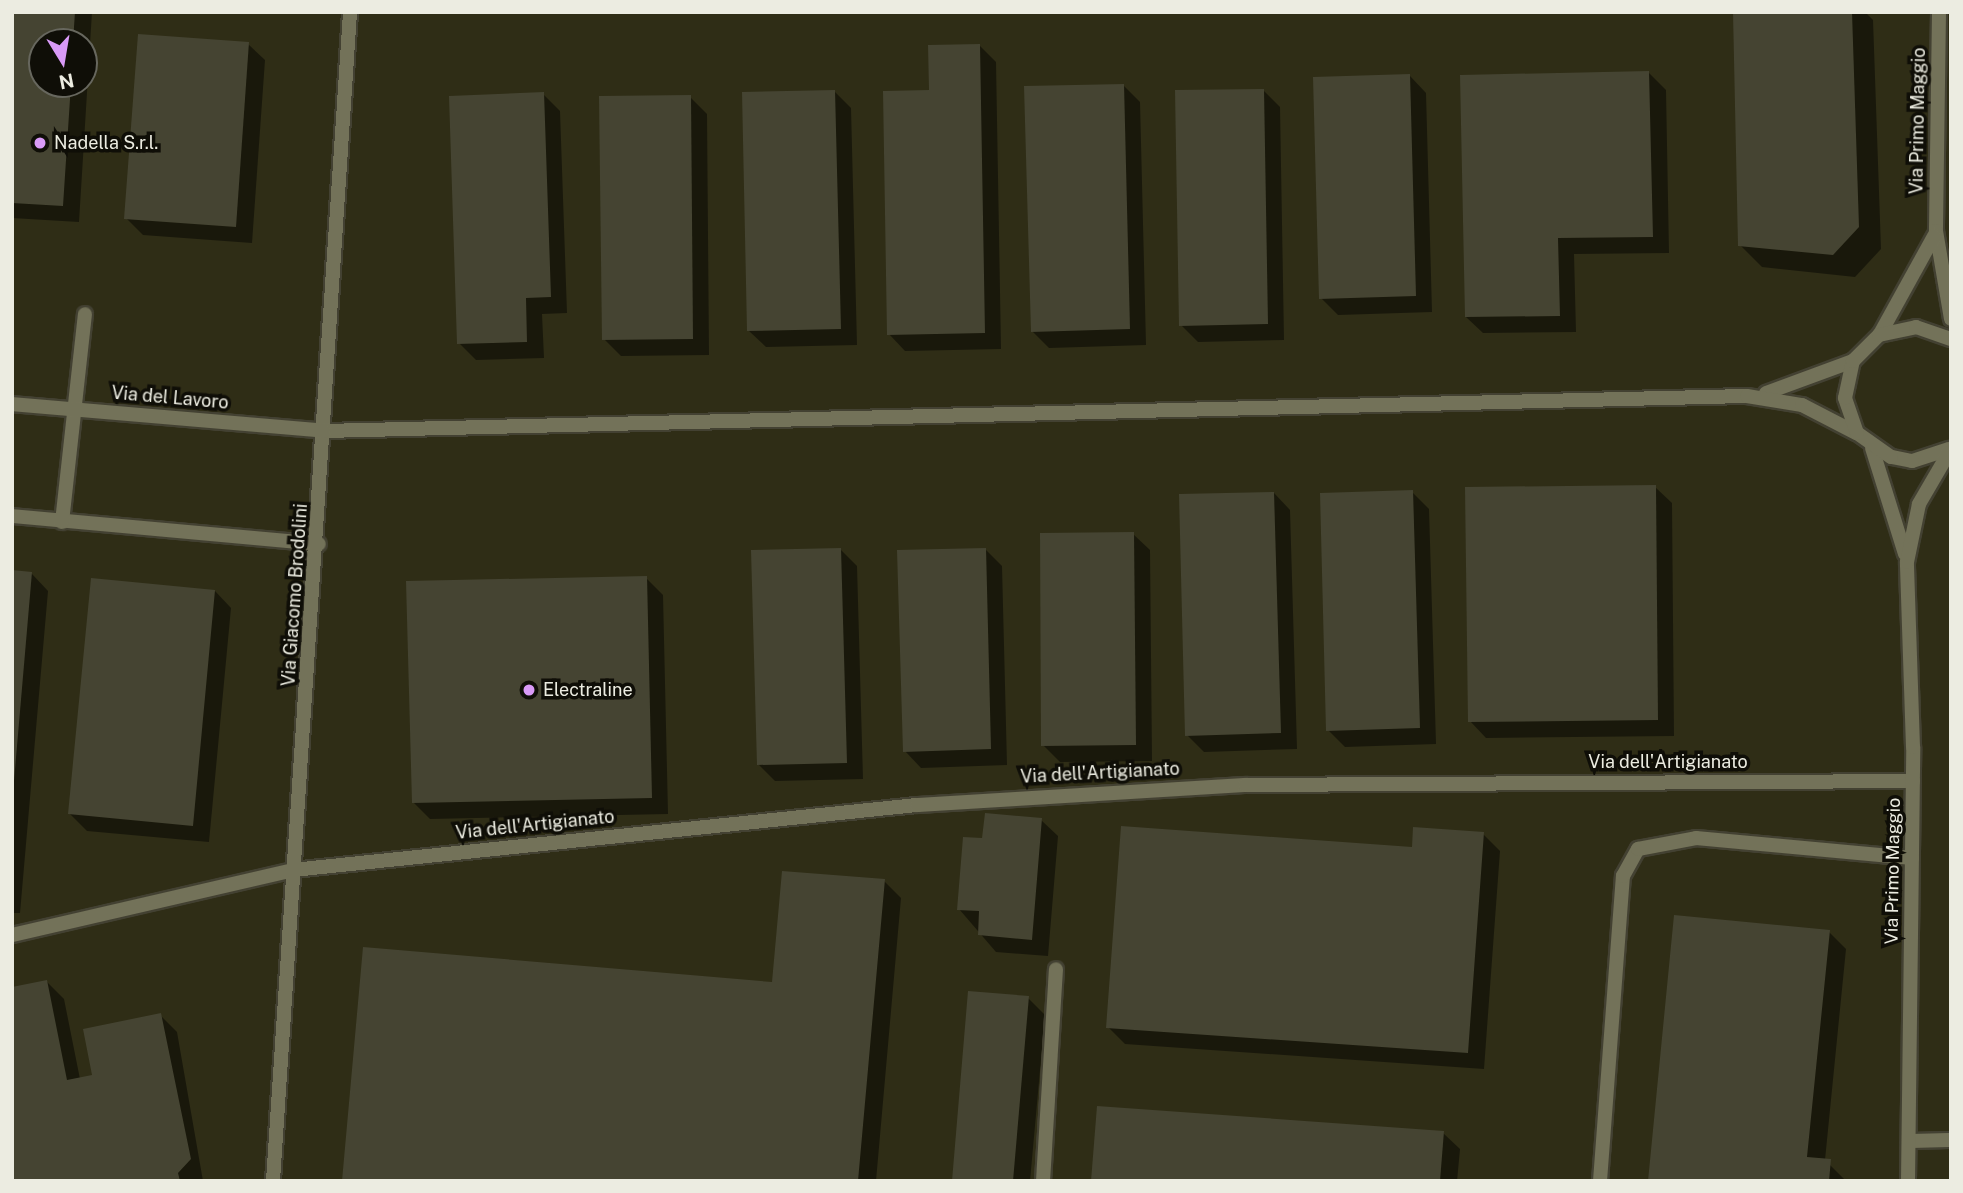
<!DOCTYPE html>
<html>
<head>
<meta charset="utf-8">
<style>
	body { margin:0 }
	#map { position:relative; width:1963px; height:1193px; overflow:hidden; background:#272515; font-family:"Public Sans",sans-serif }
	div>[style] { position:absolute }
	.built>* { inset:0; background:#2f2d16 }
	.shadow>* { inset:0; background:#0007 }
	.building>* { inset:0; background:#454432 }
	.roads { filter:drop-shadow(2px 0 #434132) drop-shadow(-2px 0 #434132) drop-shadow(0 2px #434132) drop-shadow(0 -2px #434132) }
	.lane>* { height:14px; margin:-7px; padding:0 7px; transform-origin:7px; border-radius:7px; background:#737259 }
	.street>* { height:14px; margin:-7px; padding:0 7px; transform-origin:7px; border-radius:7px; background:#737259 }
	.dots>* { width:19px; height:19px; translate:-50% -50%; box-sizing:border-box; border:4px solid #0f0e07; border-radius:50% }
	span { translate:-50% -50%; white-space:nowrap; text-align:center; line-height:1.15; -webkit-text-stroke:7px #0f0e07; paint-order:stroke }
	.street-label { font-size:18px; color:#ecece1 }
	.poi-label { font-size:18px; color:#ecece1 }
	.left { translate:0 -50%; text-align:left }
	.frame { position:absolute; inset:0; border:14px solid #ecece1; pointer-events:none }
	.north { position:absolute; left:28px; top:28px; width:70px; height:70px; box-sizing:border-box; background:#0f0e07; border:2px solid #67675e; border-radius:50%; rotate:169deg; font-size:19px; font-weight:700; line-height:28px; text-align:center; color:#ecece1 }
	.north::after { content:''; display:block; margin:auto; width:24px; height:32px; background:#d99af7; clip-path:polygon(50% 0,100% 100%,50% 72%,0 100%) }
</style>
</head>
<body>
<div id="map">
	<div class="built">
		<div style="clip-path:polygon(evenodd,12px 12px,1951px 12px,1951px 1181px,12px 1181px,12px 12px,42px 42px,84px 42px,84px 84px,42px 84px,42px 42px)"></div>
	</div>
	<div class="shadow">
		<div style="clip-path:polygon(evenodd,12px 12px,92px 12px,79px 222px,12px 218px,12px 12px,42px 42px,84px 42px,84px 84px,42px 84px,42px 42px)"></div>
		<div style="clip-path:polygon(1735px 12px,1865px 12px,1873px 20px,1881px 249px,1855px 277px,1762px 267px,1740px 245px)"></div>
		<div style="clip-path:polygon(248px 44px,265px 60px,252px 243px,143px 235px,126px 218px)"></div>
		<div style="clip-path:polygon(979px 45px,996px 62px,1001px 349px,905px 351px,889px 334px,931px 92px)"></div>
		<div style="clip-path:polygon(1649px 73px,1666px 90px,1669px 253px,1574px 254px,1576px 332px,1483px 333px,1466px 317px)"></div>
		<div style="clip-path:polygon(1410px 76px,1426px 93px,1432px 312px,1338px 315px,1321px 298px)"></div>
		<div style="clip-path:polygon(1123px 85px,1140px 102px,1146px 345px,1049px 348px,1032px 331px)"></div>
		<div style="clip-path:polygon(1263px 90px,1280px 107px,1284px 340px,1198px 342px,1181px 325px)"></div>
		<div style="clip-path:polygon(834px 91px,851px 108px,857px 345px,766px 347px,749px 331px)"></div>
		<div style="clip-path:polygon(543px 94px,560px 111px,567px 313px,542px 314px,544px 358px,476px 360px,459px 343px)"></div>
		<div style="clip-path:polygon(690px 97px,707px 114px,709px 355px,621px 356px,604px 339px)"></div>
		<div style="clip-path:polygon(1655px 487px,1672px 503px,1674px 736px,1486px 738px,1470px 721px)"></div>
		<div style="clip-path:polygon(1412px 492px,1429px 509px,1436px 744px,1345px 747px,1328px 730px)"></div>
		<div style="clip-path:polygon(1274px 493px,1290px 510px,1297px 749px,1204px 752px,1187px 735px)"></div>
		<div style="clip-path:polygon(1133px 534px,1150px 550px,1152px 761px,1060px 762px,1043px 745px)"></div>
		<div style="clip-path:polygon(985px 549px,1002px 566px,1007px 765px,921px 768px,905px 751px)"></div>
		<div style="clip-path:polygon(841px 550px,857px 566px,863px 779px,775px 781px,758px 764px)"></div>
		<div style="clip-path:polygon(12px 572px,32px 574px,48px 591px,20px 913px,12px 913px)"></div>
		<div style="clip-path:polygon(646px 578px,663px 595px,668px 814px,430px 819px,413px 802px)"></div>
		<div style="clip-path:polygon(215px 591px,231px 608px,209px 842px,87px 831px,70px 814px)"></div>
		<div style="clip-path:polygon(1041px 820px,1058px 836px,1048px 956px,996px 952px,959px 909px,984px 840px)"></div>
		<div style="clip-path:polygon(1483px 834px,1500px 851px,1484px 1069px,1125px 1044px,1108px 1027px,1413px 849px)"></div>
		<div style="clip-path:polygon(884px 881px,901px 898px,876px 1181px,344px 1181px,774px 984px)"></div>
		<div style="clip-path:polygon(1829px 932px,1846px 949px,1825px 1160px,1846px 1181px,1650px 1181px)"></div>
		<div style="clip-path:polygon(47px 982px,64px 999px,80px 1079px,94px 1077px,160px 1015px,177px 1032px,203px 1181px,12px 1181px)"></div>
		<div style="clip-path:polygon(1028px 998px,1045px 1015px,1030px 1181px,954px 1181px)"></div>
		<div style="clip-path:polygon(1443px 1133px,1460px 1149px,1457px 1181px,1093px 1181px)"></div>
	</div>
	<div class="building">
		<div style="clip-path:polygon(12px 12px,75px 12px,73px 42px,42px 42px,42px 84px,71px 84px,63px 206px,12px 203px)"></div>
		<div style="clip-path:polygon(1733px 12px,1852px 12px,1859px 227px,1833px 255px,1738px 246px)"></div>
		<div style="clip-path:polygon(138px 34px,249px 42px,236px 227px,124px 219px)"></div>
		<div style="clip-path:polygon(980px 44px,985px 333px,887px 335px,883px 91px,929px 90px,928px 45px)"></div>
		<div style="clip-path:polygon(1649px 71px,1653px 237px,1558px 238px,1560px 316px,1465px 317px,1460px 75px)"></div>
		<div style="clip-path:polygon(1410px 74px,1416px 296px,1319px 299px,1313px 77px)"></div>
		<div style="clip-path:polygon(1124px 84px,1130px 329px,1031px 332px,1024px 86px)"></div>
		<div style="clip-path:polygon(1264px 89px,1268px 324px,1179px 326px,1175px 90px)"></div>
		<div style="clip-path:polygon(835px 90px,841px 329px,747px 331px,742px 92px)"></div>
		<div style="clip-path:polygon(544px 92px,551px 297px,526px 298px,527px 342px,457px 344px,449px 96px)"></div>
		<div style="clip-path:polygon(691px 95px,693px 339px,602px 340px,599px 96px)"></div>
		<div style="clip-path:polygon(1656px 485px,1658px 720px,1468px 722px,1465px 487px)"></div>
		<div style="clip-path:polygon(1413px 490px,1420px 728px,1326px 731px,1320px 493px)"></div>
		<div style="clip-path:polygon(1274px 492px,1281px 733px,1185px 736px,1179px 494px)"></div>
		<div style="clip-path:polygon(1134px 532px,1136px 745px,1041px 746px,1040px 533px)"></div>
		<div style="clip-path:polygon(841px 548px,847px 763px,757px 765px,751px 550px)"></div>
		<div style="clip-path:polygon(986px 548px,991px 749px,903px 752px,897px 550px)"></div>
		<div style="clip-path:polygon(12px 570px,32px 572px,14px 781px,12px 780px)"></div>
		<div style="clip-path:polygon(647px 576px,652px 798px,412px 803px,406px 581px)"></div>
		<div style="clip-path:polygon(91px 578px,215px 590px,193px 826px,68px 814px)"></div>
		<div style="clip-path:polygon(985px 813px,1042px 818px,1032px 940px,978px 935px,979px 911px,957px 910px,963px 837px,982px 838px)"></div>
		<div style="clip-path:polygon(1121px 826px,1412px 847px,1413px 827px,1484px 832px,1468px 1053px,1106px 1028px)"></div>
		<div style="clip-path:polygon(782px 871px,885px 879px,858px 1181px,342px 1181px,363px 947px,772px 982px)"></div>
		<div style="clip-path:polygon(1674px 915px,1830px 930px,1807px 1157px,1831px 1159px,1829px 1181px,1648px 1181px)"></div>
		<div style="clip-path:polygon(47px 980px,67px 1080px,92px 1075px,83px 1029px,161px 1013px,191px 1159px,178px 1173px,180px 1181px,12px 1181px,12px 987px)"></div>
		<div style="clip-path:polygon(968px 991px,1029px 996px,1013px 1181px,952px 1181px)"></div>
		<div style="clip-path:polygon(1097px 1106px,1444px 1131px,1440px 1181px,1091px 1181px)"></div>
	</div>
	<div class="roads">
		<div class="lane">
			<div style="left:324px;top:431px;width:1423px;rotate:-1.41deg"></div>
			<div style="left:12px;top:516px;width:308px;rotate:5.2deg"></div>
			<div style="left:62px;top:522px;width:209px;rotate:-83.7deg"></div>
			<div style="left:12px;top:935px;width:288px;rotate:-13deg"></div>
			<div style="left:293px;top:870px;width:627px;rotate:-5.95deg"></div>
			<div style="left:917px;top:805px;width:329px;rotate:-3.5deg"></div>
			<div style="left:1245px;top:785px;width:668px;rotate:-0.34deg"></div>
			<div style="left:1909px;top:1141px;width:42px;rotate:-1.4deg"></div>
			<div style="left:273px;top:1181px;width:1172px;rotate:-86.23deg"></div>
			<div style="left:1043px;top:1181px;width:212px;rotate:-86.5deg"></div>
			<div style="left:1600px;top:1181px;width:306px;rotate:-85.7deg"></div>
			<div style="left:1623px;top:876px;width:31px;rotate:-61deg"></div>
			<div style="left:1638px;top:849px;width:59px;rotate:-10.7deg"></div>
			<div style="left:1696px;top:838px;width:217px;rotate:5.3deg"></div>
		</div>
		<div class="street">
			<div style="left:1939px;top:12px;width:219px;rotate:90.8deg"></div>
			<div style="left:1936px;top:231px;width:89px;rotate:80.3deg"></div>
			<div style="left:1880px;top:334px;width:112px;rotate:-61.1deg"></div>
			<div style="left:1766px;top:393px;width:93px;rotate:-20.2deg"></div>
			<div style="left:1747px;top:396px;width:56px;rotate:9.3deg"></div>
			<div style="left:1802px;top:405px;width:61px;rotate:27.4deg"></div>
			<div style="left:12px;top:404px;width:313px;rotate:4.9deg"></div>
			<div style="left:1872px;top:448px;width:111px;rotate:72.7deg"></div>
			<div style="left:1949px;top:449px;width:39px;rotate:162deg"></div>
			<div style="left:1912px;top:461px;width:21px;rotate:-169deg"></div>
			<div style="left:1891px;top:457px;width:42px;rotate:-144.8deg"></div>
			<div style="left:1857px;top:433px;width:37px;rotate:-109deg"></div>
			<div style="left:1845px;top:398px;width:38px;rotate:-78deg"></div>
			<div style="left:1853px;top:361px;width:37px;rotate:-45deg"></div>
			<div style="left:1879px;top:335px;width:38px;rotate:-12deg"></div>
			<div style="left:1916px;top:327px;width:37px;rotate:19deg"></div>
			<div style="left:1908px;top:1181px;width:434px;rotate:-89.3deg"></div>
			<div style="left:1913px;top:747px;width:185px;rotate:-91.9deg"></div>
			<div style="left:1907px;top:562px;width:59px;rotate:-78.3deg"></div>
			<div style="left:1919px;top:504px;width:64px;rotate:-59.8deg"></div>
		</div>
	</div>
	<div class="dots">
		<div style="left:40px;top:143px;background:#d99af7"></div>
		<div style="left:529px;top:690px;background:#d99af7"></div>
	</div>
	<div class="street-label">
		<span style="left:1918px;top:121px;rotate:-89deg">Via Primo Maggio</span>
		<span style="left:170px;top:398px;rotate:5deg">Via del Lavoro</span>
		<span style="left:295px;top:595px;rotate:-86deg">Via Giacomo Brodolini</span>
		<span style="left:1668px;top:762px">Via dell'Artigianato</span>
		<span style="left:1100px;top:773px;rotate:-3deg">Via dell'Artigianato</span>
		<span style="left:535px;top:825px;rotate:-6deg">Via dell'Artigianato</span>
		<span style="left:1893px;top:871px;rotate:-89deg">Via Primo Maggio</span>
	</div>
	<div class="poi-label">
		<span class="left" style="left:54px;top:143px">Nadella S.r.l.</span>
		<span class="left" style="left:543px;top:690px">Electraline</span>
	</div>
	<div class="frame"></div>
	<div class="north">N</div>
</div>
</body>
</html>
